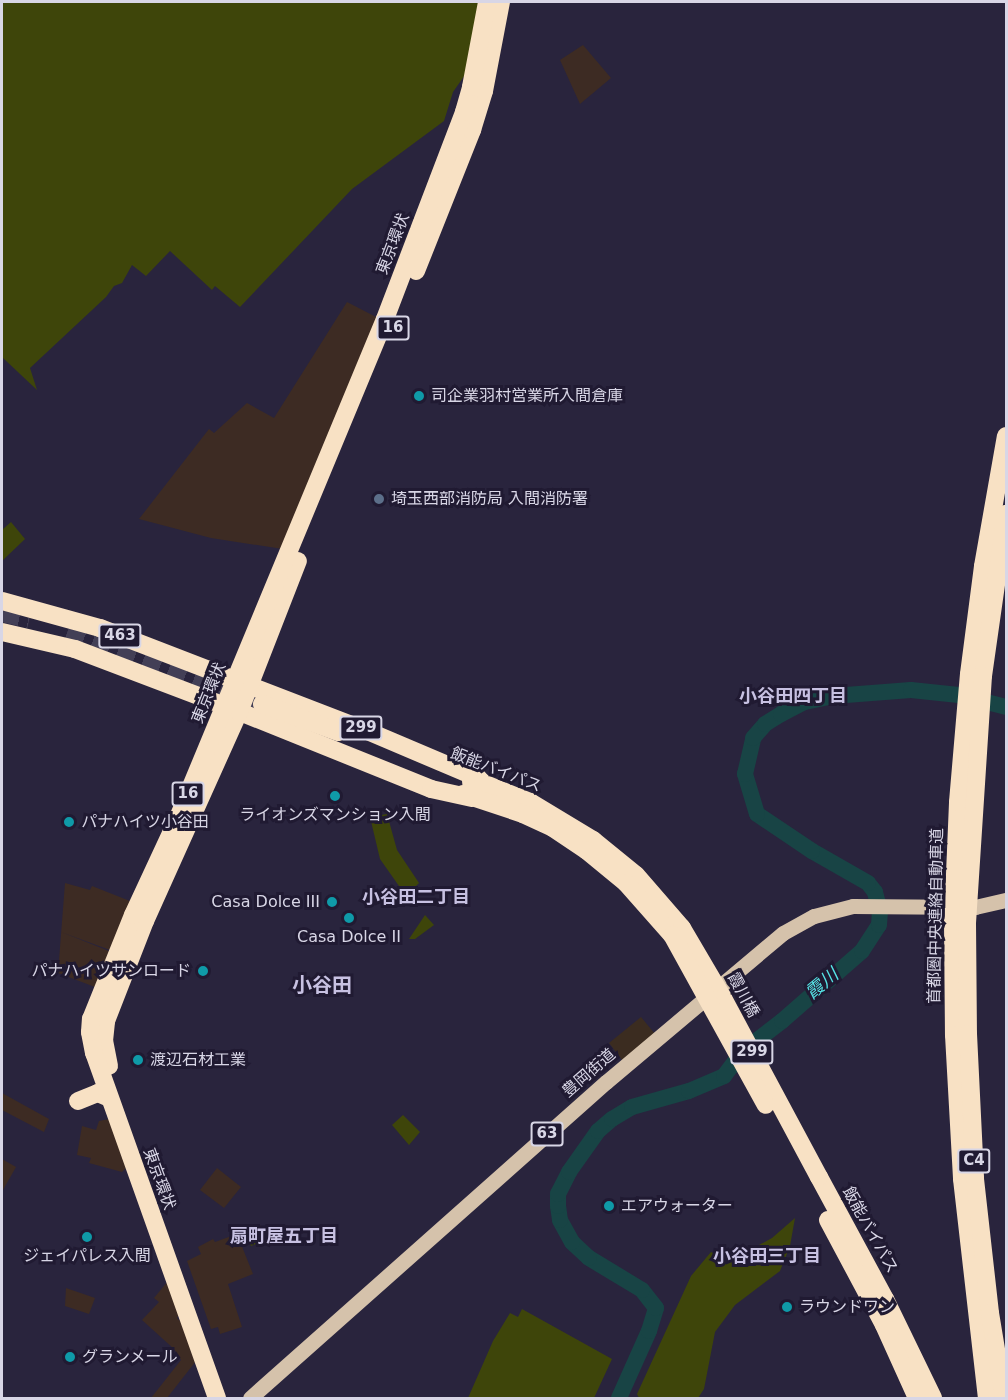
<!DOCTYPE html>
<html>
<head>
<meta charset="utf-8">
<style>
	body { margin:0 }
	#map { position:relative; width:1008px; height:1400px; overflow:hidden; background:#29243d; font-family:"DejaVu Sans","Noto Sans JP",sans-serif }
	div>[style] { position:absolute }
	.commercial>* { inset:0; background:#3d2b23 }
	.industrial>* { inset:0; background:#3b2c20 }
	.green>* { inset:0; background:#3e450a }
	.river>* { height:16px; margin:-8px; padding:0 8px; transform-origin:8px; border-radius:8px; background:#184445 }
	.highway-tunnel>* { height:18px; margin-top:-9px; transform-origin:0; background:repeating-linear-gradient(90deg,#433f56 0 18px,transparent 0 27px) }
	.primary>* { height:15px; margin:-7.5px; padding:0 7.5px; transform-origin:7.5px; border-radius:7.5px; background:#d5c2ab }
	.highway>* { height:18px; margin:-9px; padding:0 9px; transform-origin:9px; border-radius:9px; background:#f8e1c4 }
	.highway-bridge>* { height:18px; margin:-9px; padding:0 9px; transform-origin:9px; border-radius:9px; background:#f8e1c4 }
	.dots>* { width:16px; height:16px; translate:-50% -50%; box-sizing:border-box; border:3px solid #201a32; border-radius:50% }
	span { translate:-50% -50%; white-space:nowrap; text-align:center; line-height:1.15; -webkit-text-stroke:6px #201a32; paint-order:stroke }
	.shield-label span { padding:2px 4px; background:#201a32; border:2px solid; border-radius:4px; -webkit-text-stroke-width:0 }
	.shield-label { font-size:15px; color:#d8d6e6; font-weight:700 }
	.street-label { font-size:16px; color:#d8d6e6 }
	.poi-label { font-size:16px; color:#d8d6e6 }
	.left { translate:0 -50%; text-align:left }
	.right { translate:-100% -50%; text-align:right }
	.neighbourhood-label { font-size:18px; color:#c7c1e2; font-weight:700 }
	.water-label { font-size:18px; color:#56e4e6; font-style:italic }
	.quarter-label { font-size:20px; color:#c7c1e2; font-weight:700 }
	.frame { position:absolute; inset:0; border:3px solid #d8d6e6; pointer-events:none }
</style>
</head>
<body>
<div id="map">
	<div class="commercial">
		<div style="clip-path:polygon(583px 45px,611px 78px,580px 104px,560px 60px)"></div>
		<div style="clip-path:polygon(347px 302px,378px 318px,283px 549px,211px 538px,139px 519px,209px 429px,214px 433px,247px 403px,274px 418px)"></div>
		<div style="clip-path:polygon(65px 883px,90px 890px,92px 886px,130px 901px,110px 950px,61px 932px,109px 951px,95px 987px,58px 973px)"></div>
		<div style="clip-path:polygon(2px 1093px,49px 1119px,44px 1132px,2px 1110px)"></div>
		<div style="clip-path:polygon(109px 1119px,126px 1168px,122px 1172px,89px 1163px,91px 1158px,77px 1155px,82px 1126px,96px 1130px,99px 1121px)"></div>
		<div style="clip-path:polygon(2px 1159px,16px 1167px,3px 1190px,2px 1189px)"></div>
		<div style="clip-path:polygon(217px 1168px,241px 1187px,224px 1208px,200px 1190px)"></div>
		<div style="clip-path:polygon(237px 1234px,253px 1274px,228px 1284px,242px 1327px,220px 1334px,218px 1327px,211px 1329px,187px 1261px,201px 1254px,198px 1247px,213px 1239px,215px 1242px)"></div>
		<div style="clip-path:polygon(168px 1281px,179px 1314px,177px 1318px,183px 1324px,196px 1361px,167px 1398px,151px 1398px,181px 1360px,174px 1349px,142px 1320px,159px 1302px,154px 1298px)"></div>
		<div style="clip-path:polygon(66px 1288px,95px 1298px,89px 1314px,65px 1306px)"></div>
	</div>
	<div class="industrial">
		<div style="clip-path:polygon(641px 1017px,655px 1034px,622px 1060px,609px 1043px)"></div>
	</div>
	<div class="green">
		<div style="clip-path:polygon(2px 2px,480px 2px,467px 72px,453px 92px,444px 121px,352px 189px,240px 307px,215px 286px,212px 290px,170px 251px,146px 276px,132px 265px,122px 283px,114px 286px,106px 297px,30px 368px,37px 390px,2px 357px)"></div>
		<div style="clip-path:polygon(11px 522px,25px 539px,2px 561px,2px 530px)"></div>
		<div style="clip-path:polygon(387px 814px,397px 850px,419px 883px,406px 896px,380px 859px,370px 817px)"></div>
		<div style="clip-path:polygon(425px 915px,434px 925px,415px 939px,409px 939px)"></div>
		<div style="clip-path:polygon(403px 1115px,420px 1132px,409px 1145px,392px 1125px)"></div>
		<div style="clip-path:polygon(795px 1218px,790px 1246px,780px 1271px,735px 1305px,715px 1332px,704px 1389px,698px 1398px,639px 1398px,637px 1394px,691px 1276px,711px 1252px,725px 1258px,737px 1257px,772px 1238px)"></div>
		<div style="clip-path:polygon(260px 1225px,265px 1237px,263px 1241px,251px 1246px,243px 1232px)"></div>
		<div style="clip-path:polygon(522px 1309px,612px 1359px,594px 1398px,468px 1398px,493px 1341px,510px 1313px,518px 1317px)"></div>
	</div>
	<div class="river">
		<div style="left:619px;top:1398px;width:73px;rotate:-65.9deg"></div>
		<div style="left:649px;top:1331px;width:24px;rotate:-73deg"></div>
		<div style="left:656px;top:1308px;width:23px;rotate:-128deg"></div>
		<div style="left:642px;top:1290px;width:62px;rotate:-148.9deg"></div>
		<div style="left:589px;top:1258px;width:23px;rotate:-137deg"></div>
		<div style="left:572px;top:1242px;width:25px;rotate:-119deg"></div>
		<div style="left:560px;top:1220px;width:14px;rotate:-98deg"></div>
		<div style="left:558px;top:1206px;width:12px;rotate:-90deg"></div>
		<div style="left:558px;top:1194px;width:25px;rotate:-63deg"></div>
		<div style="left:569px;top:1172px;width:50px;rotate:-54.7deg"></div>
		<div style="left:598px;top:1131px;width:18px;rotate:-41deg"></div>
		<div style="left:612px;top:1119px;width:23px;rotate:-31deg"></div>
		<div style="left:632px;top:1107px;width:59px;rotate:-15.7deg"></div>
		<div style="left:689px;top:1091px;width:38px;rotate:-23deg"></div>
		<div style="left:724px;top:1076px;width:31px;rotate:-53deg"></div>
		<div style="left:743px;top:1051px;width:49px;rotate:-37.6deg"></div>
		<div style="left:782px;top:1021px;width:106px;rotate:-41.2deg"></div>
		<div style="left:862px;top:951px;width:31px;rotate:-57deg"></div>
		<div style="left:879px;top:925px;width:14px;rotate:-86deg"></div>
		<div style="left:880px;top:911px;width:20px;rotate:-105deg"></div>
		<div style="left:875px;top:892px;width:11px;rotate:-128deg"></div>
		<div style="left:868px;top:883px;width:64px;rotate:-150.3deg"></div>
		<div style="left:812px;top:851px;width:66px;rotate:-146.1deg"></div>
		<div style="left:757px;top:814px;width:42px;rotate:-106.7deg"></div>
		<div style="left:745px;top:774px;width:37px;rotate:-77deg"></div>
		<div style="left:753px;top:738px;width:18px;rotate:-49deg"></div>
		<div style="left:765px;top:724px;width:19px;rotate:-32deg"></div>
		<div style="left:781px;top:714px;width:27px;rotate:-27deg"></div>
		<div style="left:805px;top:702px;width:29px;rotate:-12deg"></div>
		<div style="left:833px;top:696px;width:78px;rotate:-4.4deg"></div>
		<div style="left:911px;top:690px;width:48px;rotate:5.9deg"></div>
		<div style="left:959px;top:695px;width:49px;rotate:14.3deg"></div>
	</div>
	<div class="highway-tunnel">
		<div style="left:2px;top:613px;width:28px;rotate:13deg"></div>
		<div style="left:68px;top:630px;width:208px;rotate:20.9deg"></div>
	</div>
	<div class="primary">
		<div style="left:250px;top:1398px;width:476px;rotate:-41.6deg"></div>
		<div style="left:606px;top:1082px;width:231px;rotate:-40.1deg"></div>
		<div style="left:783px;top:933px;width:35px;rotate:-29deg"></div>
		<div style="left:814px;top:916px;width:40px;rotate:-14.4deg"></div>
		<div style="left:853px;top:906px;width:122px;rotate:0.5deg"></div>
		<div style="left:975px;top:907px;width:32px;rotate:-13deg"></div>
	</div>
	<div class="highway">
		<div style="left:416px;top:271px;width:152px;rotate:-68.3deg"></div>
		<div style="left:472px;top:130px;width:41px;rotate:-72.9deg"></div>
		<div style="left:484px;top:91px;width:91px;rotate:-79.2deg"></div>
		<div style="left:2px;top:601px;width:102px;rotate:15.4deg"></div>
		<div style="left:100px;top:628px;width:284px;rotate:21.1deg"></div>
		<div style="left:365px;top:730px;width:123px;rotate:23deg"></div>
		<div style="left:478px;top:778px;width:7px;rotate:45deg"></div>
		<div style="left:2px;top:632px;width:75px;rotate:13.1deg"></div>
		<div style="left:75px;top:649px;width:160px;rotate:20.8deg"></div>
		<div style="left:225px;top:706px;width:222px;rotate:21.9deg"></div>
		<div style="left:431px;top:789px;width:42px;rotate:12.4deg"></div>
		<div style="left:969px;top:674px;width:109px;rotate:-82.6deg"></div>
		<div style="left:983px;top:566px;width:132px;rotate:-80deg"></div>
		<div style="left:983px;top:676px;width:164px;rotate:-81.9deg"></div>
		<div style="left:262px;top:704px;width:81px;rotate:20.2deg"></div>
		<div style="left:471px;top:782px;width:12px;rotate:5deg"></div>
		<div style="left:483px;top:783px;width:51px;rotate:22deg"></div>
		<div style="left:530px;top:802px;width:74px;rotate:31.1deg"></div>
		<div style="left:593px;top:840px;width:55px;rotate:39.1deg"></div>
		<div style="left:636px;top:875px;width:70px;rotate:49deg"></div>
		<div style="left:463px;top:794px;width:63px;rotate:18.4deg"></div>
		<div style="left:523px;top:814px;width:33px;rotate:25deg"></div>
		<div style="left:553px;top:828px;width:40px;rotate:34deg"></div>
		<div style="left:586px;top:850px;width:52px;rotate:39.5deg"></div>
		<div style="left:626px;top:883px;width:69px;rotate:48.5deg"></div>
		<div style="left:953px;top:922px;width:113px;rotate:89.5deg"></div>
		<div style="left:954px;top:1035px;width:144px;rotate:86.8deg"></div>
		<div style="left:962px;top:1179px;width:220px;rotate:83.5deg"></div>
		<div style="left:967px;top:923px;width:111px;rotate:89.5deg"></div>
		<div style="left:968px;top:1034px;width:145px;rotate:87.2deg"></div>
		<div style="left:975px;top:1179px;width:135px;rotate:83.6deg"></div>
		<div style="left:990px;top:1313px;width:86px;rotate:80.6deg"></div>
		<div style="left:109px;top:1066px;width:25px;rotate:-101deg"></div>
		<div style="left:104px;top:1041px;width:20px;rotate:-84deg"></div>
		<div style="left:106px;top:1021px;width:107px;rotate:-68.7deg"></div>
		<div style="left:145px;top:921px;width:229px;rotate:-65.8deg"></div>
		<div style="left:239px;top:712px;width:162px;rotate:-68.7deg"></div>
		<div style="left:78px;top:1101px;width:22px;rotate:-22deg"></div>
		<div style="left:98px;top:1093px;width:12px;rotate:24deg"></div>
		<div style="left:819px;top:1177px;width:139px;rotate:61.6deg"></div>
		<div style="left:885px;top:1299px;width:110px;rotate:64.1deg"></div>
		<div style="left:828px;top:1220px;width:119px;rotate:61.9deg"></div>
		<div style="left:884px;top:1325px;width:80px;rotate:65.7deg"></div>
		<div style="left:217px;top:1398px;width:366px;rotate:-109.6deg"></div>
		<div style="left:94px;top:1053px;width:21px;rotate:-101deg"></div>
		<div style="left:90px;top:1032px;width:13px;rotate:-86deg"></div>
		<div style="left:91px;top:1019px;width:112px;rotate:-68deg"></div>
		<div style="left:133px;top:915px;width:107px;rotate:-65.1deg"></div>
		<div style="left:178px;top:818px;width:540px;rotate:-67.47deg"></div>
		<div style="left:385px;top:319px;width:222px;rotate:-69.1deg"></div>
		<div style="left:464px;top:112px;width:26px;rotate:-74deg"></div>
		<div style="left:471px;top:87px;width:86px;rotate:-79.3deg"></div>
	</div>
	<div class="highway-bridge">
		<div style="left:953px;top:922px;width:120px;rotate:-87.6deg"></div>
		<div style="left:958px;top:802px;width:128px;rotate:-85.1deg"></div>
		<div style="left:967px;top:923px;width:248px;rotate:-86.3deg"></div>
		<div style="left:682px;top:928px;width:81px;rotate:59.6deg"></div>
		<div style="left:723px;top:998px;width:203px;rotate:61.8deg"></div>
		<div style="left:672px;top:935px;width:194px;rotate:61.1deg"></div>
	</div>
	<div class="dots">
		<div style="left:419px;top:396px;background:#0f9aa8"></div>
		<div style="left:379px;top:499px;background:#5c6f8a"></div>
		<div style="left:335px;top:796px;background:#0f9aa8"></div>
		<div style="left:69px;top:822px;background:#0f9aa8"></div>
		<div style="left:332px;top:902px;background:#0f9aa8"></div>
		<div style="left:349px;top:918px;background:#0f9aa8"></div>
		<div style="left:203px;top:971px;background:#0f9aa8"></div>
		<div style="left:138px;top:1060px;background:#0f9aa8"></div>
		<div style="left:609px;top:1206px;background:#0f9aa8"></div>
		<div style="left:87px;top:1237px;background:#0f9aa8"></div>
		<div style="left:787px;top:1307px;background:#0f9aa8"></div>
		<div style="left:70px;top:1357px;background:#0f9aa8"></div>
	</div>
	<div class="shield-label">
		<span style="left:393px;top:328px">16</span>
		<span style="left:120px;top:636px">463</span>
		<span style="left:361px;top:728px">299</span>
		<span style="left:188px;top:794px">16</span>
		<span style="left:752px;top:1052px">299</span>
		<span style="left:547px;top:1134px">63</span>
		<span style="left:974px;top:1161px">C4</span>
	</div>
	<div class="street-label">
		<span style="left:393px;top:244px;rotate:-69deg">東京環状</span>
		<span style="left:209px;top:693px;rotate:-68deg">東京環状</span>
		<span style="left:496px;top:770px;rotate:21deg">飯能バイパス</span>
		<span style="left:936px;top:916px;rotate:-89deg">首都圏中央連絡自動車道</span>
		<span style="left:743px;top:995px;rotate:62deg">霞川橋</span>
		<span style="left:589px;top:1073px;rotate:-41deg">豊岡街道</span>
		<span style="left:159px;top:1179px;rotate:70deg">東京環状</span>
		<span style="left:870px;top:1230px;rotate:61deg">飯能バイパス</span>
	</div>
	<div class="poi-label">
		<span class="left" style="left:431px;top:396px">司企業羽村営業所入間倉庫</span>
		<span class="left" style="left:391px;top:499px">埼玉西部消防局 入間消防署</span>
		<span style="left:335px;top:815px">ライオンズマンション入間</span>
		<span class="left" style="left:81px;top:822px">パナハイツ小谷田</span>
		<span class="right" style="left:320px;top:902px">Casa Dolce III</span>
		<span style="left:349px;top:937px">Casa Dolce II</span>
		<span class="right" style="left:191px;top:971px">パナハイツサンロード</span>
		<span class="left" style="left:150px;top:1060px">渡辺石材工業</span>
		<span class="left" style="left:621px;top:1206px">エアウォーター</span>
		<span style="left:87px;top:1256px">ジェイパレス入間</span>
		<span class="left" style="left:799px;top:1307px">ラウンドワン</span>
		<span class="left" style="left:82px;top:1357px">グランメール</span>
	</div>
	<div class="neighbourhood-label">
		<span style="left:793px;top:696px">小谷田四丁目</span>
		<span style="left:416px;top:897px">小谷田二丁目</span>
		<span style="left:284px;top:1236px">扇町屋五丁目</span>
		<span style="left:767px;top:1256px">小谷田三丁目</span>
	</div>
	<div class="water-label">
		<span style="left:822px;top:984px;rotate:-40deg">霞川</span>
	</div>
	<div class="quarter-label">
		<span style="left:322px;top:985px">小谷田</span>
	</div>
	<div class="frame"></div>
</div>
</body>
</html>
